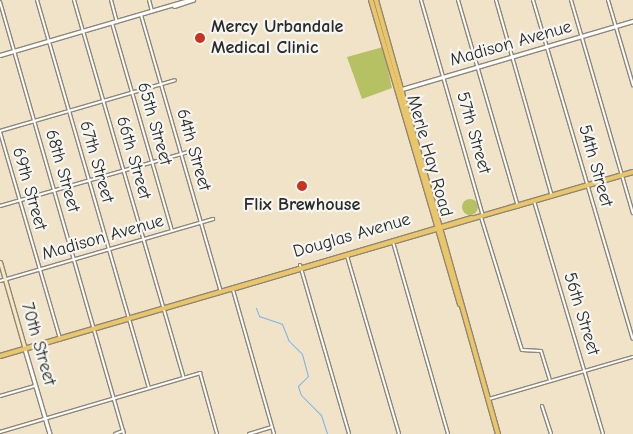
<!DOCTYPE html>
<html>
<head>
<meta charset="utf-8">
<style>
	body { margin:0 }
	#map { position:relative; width:633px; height:434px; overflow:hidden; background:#f0e3c8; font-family:"Comic Neue",sans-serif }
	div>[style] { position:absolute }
	.green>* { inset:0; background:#b5c163 }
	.round { border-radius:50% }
	.stream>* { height:1px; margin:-0.5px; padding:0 0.5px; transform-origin:0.5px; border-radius:0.5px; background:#74b5e9 }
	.roads { filter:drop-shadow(1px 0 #8e877a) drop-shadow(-1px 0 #8e877a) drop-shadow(0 1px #8e877a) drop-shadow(0 -1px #8e877a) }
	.minor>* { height:2px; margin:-1px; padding:0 1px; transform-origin:1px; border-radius:1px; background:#fff }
	.tertiary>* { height:2.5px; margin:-1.25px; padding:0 1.25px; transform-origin:1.25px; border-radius:1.25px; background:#fff }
	.secondary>* { height:3px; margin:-1.5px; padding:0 1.5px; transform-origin:1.5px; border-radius:1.5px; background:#f7e8c3 }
	.primary>* { height:4px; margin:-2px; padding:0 2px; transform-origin:2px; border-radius:2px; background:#eac669 }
	.dots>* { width:14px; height:14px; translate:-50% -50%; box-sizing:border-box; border:2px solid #f6f6f2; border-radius:50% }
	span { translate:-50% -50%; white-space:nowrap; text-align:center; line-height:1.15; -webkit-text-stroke:4.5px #f6f6f2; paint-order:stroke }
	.poi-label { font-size:18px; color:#2b2b2b; font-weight:700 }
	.left { translate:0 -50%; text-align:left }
	.street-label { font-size:18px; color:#2b2b2b }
</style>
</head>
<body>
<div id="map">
	<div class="green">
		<div style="clip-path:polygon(383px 47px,392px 88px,362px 99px,347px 57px)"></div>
		<div class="round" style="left:462px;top:199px;width:16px;height:16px"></div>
	</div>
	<div class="stream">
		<div style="left:256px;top:308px;width:9px;rotate:69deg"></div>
		<div style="left:259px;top:316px;width:24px;rotate:19deg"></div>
		<div style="left:282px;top:324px;width:18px;rotate:68deg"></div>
		<div style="left:289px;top:341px;width:18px;rotate:45deg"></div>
		<div style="left:302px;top:354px;width:23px;rotate:75deg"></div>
		<div style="left:308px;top:376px;width:14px;rotate:135deg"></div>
		<div style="left:298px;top:386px;width:9px;rotate:72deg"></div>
		<div style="left:301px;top:395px;width:28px;rotate:45deg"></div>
		<div style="left:321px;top:415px;width:20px;rotate:72deg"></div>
	</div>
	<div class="roads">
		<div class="minor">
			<div style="left:37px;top:0;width:404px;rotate:73.9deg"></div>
			<div style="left:74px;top:0;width:33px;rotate:74deg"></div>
			<div style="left:111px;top:0;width:23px;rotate:75deg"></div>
			<div style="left:149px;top:0;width:11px;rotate:75deg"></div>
			<div style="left:421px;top:0;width:225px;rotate:74deg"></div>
			<div style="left:458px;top:0;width:215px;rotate:73.8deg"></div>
			<div style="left:496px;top:0;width:204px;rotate:74.1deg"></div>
			<div style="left:533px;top:0;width:353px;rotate:73.6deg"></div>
			<div style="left:571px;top:0;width:222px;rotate:73.8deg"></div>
			<div style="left:608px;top:0;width:89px;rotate:73.6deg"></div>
			<div style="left:0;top:2px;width:449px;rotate:74deg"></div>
			<div style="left:141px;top:15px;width:288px;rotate:73.9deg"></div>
			<div style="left:112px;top:23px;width:216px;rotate:73.9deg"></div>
			<div style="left:83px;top:31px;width:361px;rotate:73.8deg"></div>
			<div style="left:0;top:131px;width:182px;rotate:-16.2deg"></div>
			<div style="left:0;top:132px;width:216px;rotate:73.8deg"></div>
			<div style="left:534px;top:201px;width:243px;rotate:73.5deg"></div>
			<div style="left:0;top:206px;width:203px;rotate:-16deg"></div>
			<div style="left:481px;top:217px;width:139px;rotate:72.9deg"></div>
			<div style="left:522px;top:350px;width:19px;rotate:3deg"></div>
			<div style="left:541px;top:351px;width:31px;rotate:73deg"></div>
			<div style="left:393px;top:242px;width:200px;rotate:74deg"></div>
			<div style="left:347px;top:256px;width:185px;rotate:73.7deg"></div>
			<div style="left:300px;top:265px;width:176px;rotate:73.8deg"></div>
			<div style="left:0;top:281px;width:222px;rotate:-16.2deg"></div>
			<div style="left:233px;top:290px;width:150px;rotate:74.1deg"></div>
			<div style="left:0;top:396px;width:37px;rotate:-16deg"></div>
			<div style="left:489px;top:399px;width:150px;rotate:-16.3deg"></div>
			<div style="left:542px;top:406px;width:29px;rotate:72deg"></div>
			<div style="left:0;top:432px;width:209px;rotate:-16.4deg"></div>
			<div style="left:200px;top:373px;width:63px;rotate:74.4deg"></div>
			<div style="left:115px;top:434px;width:9px;rotate:-21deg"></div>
			<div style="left:249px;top:434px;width:24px;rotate:-17deg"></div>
		</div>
		<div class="tertiary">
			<div style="left:174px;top:6px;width:20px;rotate:-18deg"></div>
			<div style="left:0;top:55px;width:196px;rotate:-16.3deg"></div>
			<div style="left:402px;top:89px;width:241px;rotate:-16.4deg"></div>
			<div style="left:25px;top:349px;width:89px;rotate:73.6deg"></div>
		</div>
		<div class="secondary">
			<div style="left:0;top:262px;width:91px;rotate:74deg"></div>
		</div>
		<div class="primary">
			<div style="left:371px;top:0;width:317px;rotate:73.7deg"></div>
			<div style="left:376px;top:0;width:451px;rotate:74.3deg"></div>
			<div style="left:232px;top:289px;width:250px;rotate:-16.5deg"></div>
			<div style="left:0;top:356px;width:659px;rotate:-16.21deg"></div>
		</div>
	</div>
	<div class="dots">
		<div style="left:200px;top:38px;background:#c8321e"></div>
		<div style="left:302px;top:186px;background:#c8321e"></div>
	</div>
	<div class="poi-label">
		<span class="left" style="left:211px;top:38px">Mercy Urbandale<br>Medical Clinic</span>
		<span style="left:302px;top:205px">Flix Brewhouse</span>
	</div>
	<div class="street-label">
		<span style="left:511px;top:44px;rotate:-16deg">Madison Avenue</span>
		<span style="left:154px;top:124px;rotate:74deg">65th Street</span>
		<span style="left:473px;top:133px;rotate:74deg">57th Street</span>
		<span style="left:193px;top:150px;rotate:74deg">64th Street</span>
		<span style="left:429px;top:156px;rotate:74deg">Merle Hay Road</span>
		<span style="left:133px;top:158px;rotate:74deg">66th Street</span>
		<span style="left:96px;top:162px;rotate:74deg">67th Street</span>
		<span style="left:595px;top:166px;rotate:74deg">54th Street</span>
		<span style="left:62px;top:171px;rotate:74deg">68th Street</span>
		<span style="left:29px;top:189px;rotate:74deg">69th Street</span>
		<span style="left:352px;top:236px;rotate:-16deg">Douglas Avenue</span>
		<span style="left:103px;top:238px;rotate:-16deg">Madison Avenue</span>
		<span style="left:581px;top:314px;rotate:73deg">56th Street</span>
		<span style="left:38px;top:344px;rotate:74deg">70th Street</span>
	</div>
</div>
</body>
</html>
